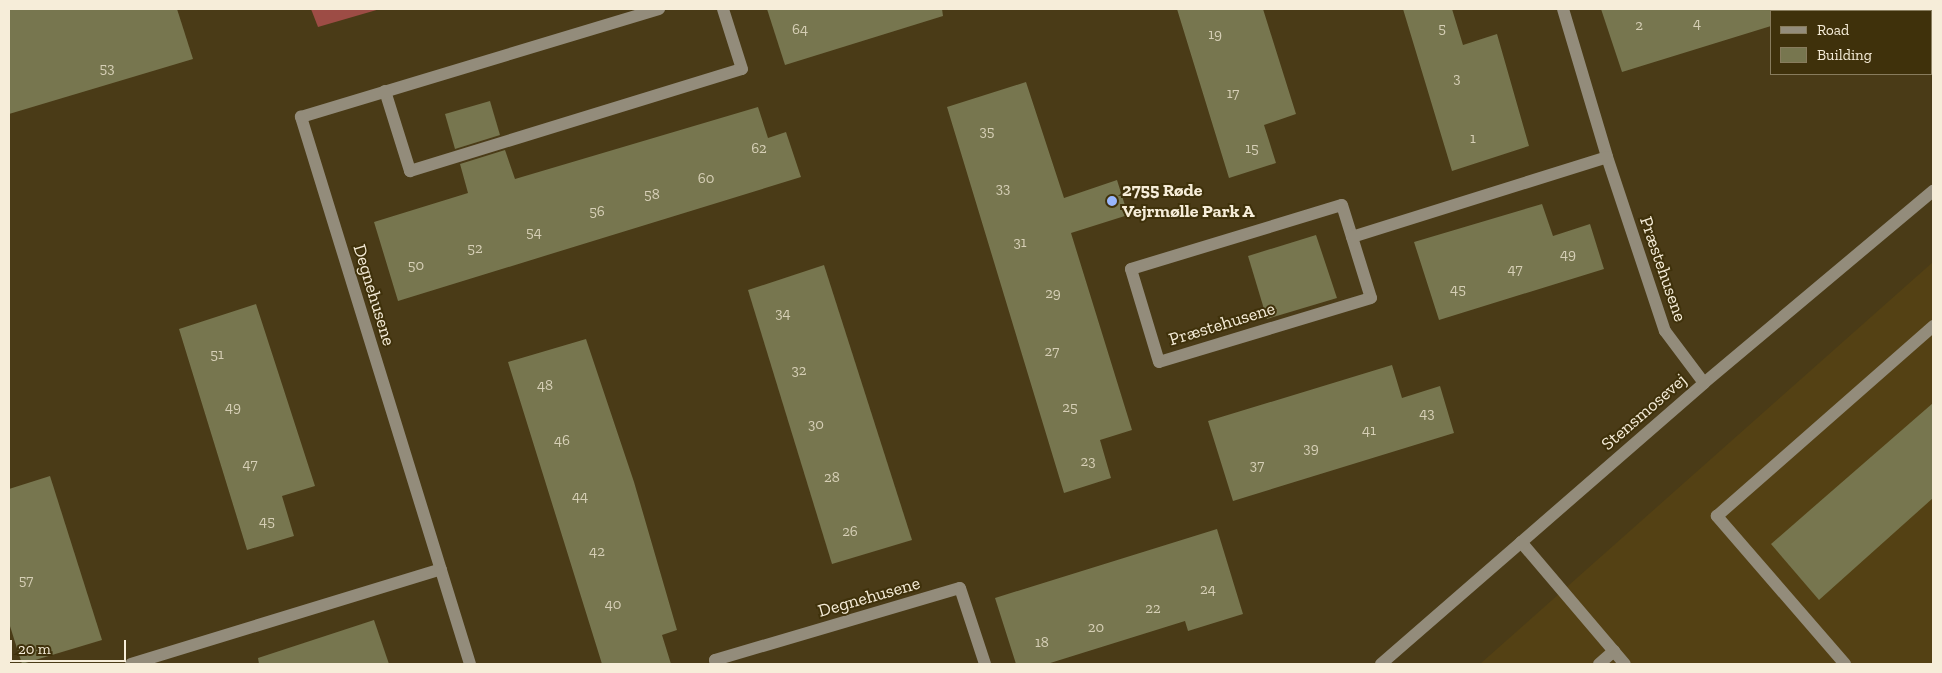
<!DOCTYPE html>
<html>
<head>
<meta charset="utf-8">
<style>
	body { margin:0 }
	#map { position:relative; width:1942px; height:673px; overflow:hidden; background:#4a3b17; font-family:"Zilla Slab",serif }
	div>[style] { position:absolute }
	.built>* { inset:0; background:#544114 }
	.green>* { inset:0; background:#9d4c45 }
	.building>* { inset:0; background:#77764f }
	.minor>* { height:12px; margin:-6px; padding:0 6px; transform-origin:6px; border-radius:6px; background:#938c7b }
	.dots>* { width:14px; height:14px; translate:-50% -50%; box-sizing:border-box; border:2px solid #3f310b; border-radius:50% }
	span { translate:-50% -50%; white-space:nowrap; text-align:center; line-height:1.15; -webkit-text-stroke:4px #3f310b; paint-order:stroke }
	.number-label { font-size:15px; color:#d6cfb6 }
	.number-label span { -webkit-text-stroke-width:0 }
	.poi-label { font-size:18px; color:#f6edd9; font-weight:700 }
	.left { translate:0 -50%; text-align:left }
	.street-label { font-size:18px; color:#f6edd9 }
	.frame { position:absolute; inset:0; border:10px solid #f6edd9; pointer-events:none }
	.legend { position:absolute; left:1770px; top:10px; width:162px; height:65px; box-sizing:border-box; background:#3f310b; border:1px solid #887c5d; margin:0; padding:6px 9px; list-style:none; font-size:15px; color:#f6edd9 }
	.legend li { display:flex; align-items:center; gap:10px; height:25px }
	.legend b { width:25px; border:1px solid #887c5d }
	.scale { position:absolute; left:10px; top:640px; width:116px; height:22px; box-sizing:border-box; border:2px solid #f6edd9; border-top:0; padding-left:6px; font-size:15px; line-height:18px; white-space:nowrap; color:#f6edd9; -webkit-text-stroke:4px #3f310b; paint-order:stroke }
</style>
</head>
<body>
<div id="map">
	<div class="built">
		<div style="clip-path:polygon(1933px 262px,1933px 664px,1480px 664px)"></div>
	</div>
	<div class="green">
		<div style="clip-path:polygon(311px 9px,380px 9px,318px 27px)"></div>
	</div>
	<div class="building">
		<div style="clip-path:polygon(9px 9px,177px 9px,193px 59px,9px 114px)"></div>
		<div style="clip-path:polygon(767px 9px,942px 9px,943px 16px,785px 65px)"></div>
		<div style="clip-path:polygon(1177px 9px,1263px 9px,1296px 114px,1264px 125px,1276px 163px,1229px 178px)"></div>
		<div style="clip-path:polygon(1403px 9px,1452px 9px,1463px 45px,1497px 34px,1529px 146px,1452px 171px)"></div>
		<div style="clip-path:polygon(1601px 9px,1802px 9px,1803px 11px,1771px 11px,1771px 26px,1622px 72px)"></div>
		<div style="clip-path:polygon(1026px 82px,1064px 198px,1117px 180px,1128px 215px,1071px 233px,1132px 430px,1100px 440px,1111px 478px,1064px 493px,947px 107px)"></div>
		<div style="clip-path:polygon(490px 101px,500px 135px,455px 149px,445px 114px)"></div>
		<div style="clip-path:polygon(758px 107px,768px 138px,786px 132px,801px 177px,398px 301px,374px 222px,468px 193px,460px 164px,505px 150px,515px 179px)"></div>
		<div style="clip-path:polygon(1542px 204px,1553px 236px,1590px 224px,1604px 269px,1439px 320px,1414px 242px)"></div>
		<div style="clip-path:polygon(1316px 235px,1337px 298px,1267px 319px,1248px 256px)"></div>
		<div style="clip-path:polygon(824px 265px,912px 540px,832px 564px,748px 290px)"></div>
		<div style="clip-path:polygon(256px 304px,315px 486px,282px 496px,294px 536px,247px 550px,179px 329px)"></div>
		<div style="clip-path:polygon(586px 339px,634px 482px,677px 630px,662px 635px,671px 664px,602px 664px,508px 362px)"></div>
		<div style="clip-path:polygon(1392px 365px,1402px 398px,1440px 386px,1454px 433px,1233px 501px,1208px 421px)"></div>
		<div style="clip-path:polygon(1933px 403px,1933px 498px,1819px 600px,1771px 544px)"></div>
		<div style="clip-path:polygon(50px 476px,102px 640px,22px 664px,9px 623px,9px 489px)"></div>
		<div style="clip-path:polygon(1217px 529px,1243px 614px,1188px 631px,1185px 621px,1047px 664px,1016px 664px,995px 598px)"></div>
		<div style="clip-path:polygon(374px 620px,389px 664px,259px 664px,258px 658px)"></div>
	</div>
	<div class="minor">
		<div style="left:1563px;top:9px;width:154px;rotate:73.4deg"></div>
		<div style="left:1607px;top:157px;width:183px;rotate:71.6deg"></div>
		<div style="left:1665px;top:331px;width:65px;rotate:53.1deg"></div>
		<div style="left:385px;top:91px;width:84px;rotate:72.6deg"></div>
		<div style="left:410px;top:171px;width:347px;rotate:-17.1deg"></div>
		<div style="left:742px;top:69px;width:63px;rotate:-107.6deg"></div>
		<div style="left:1342px;top:205px;width:97px;rotate:72.7deg"></div>
		<div style="left:1371px;top:298px;width:221px;rotate:163.2deg"></div>
		<div style="left:1159px;top:362px;width:97px;rotate:-106.8deg"></div>
		<div style="left:1131px;top:269px;width:220px;rotate:-16.9deg"></div>
		<div style="left:1352px;top:237px;width:267px;rotate:-17.4deg"></div>
		<div style="left:1521px;top:542px;width:160px;rotate:49.6deg"></div>
		<div style="left:131px;top:664px;width:324px;rotate:-17deg"></div>
		<div style="left:470px;top:664px;width:573px;rotate:-107.17deg"></div>
		<div style="left:301px;top:117px;width:374px;rotate:-16.8deg"></div>
		<div style="left:716px;top:664px;width:4px;rotate:-104deg"></div>
		<div style="left:715px;top:660px;width:255px;rotate:-16.4deg"></div>
		<div style="left:960px;top:588px;width:80px;rotate:71.8deg"></div>
		<div style="left:1381px;top:664px;width:428px;rotate:-41deg"></div>
		<div style="left:1704px;top:383px;width:299px;rotate:-40deg"></div>
		<div style="left:1599px;top:664px;width:20px;rotate:-41deg"></div>
		<div style="left:1845px;top:664px;width:196px;rotate:-130.9deg"></div>
		<div style="left:1717px;top:516px;width:288px;rotate:-41.3deg"></div>
	</div>
	<div class="dots">
		<div style="left:1112px;top:201px;background:#98b6fd"></div>
	</div>
	<div class="number-label">
		<span style="left:1697px;top:24px">4</span>
		<span style="left:1639px;top:26px">2</span>
		<span style="left:1442px;top:29px">5</span>
		<span style="left:800px;top:30px">64</span>
		<span style="left:1215px;top:35px">19</span>
		<span style="left:107px;top:69px">53</span>
		<span style="left:1457px;top:79px">3</span>
		<span style="left:1233px;top:94px">17</span>
		<span style="left:987px;top:132px">35</span>
		<span style="left:1473px;top:139px">1</span>
		<span style="left:759px;top:149px">62</span>
		<span style="left:1252px;top:149px">15</span>
		<span style="left:706px;top:179px">60</span>
		<span style="left:1003px;top:189px">33</span>
		<span style="left:652px;top:195px">58</span>
		<span style="left:597px;top:212px">56</span>
		<span style="left:534px;top:233px">54</span>
		<span style="left:1020px;top:243px">31</span>
		<span style="left:475px;top:249px">52</span>
		<span style="left:1568px;top:255px">49</span>
		<span style="left:416px;top:266px">50</span>
		<span style="left:1515px;top:270px">47</span>
		<span style="left:1458px;top:290px">45</span>
		<span style="left:1053px;top:294px">29</span>
		<span style="left:783px;top:314px">34</span>
		<span style="left:1052px;top:352px">27</span>
		<span style="left:217px;top:355px">51</span>
		<span style="left:799px;top:371px">32</span>
		<span style="left:545px;top:386px">48</span>
		<span style="left:233px;top:408px">49</span>
		<span style="left:1070px;top:408px">25</span>
		<span style="left:1427px;top:414px">43</span>
		<span style="left:816px;top:425px">30</span>
		<span style="left:1369px;top:431px">41</span>
		<span style="left:562px;top:441px">46</span>
		<span style="left:1311px;top:449px">39</span>
		<span style="left:1088px;top:462px">23</span>
		<span style="left:250px;top:465px">47</span>
		<span style="left:1257px;top:466px">37</span>
		<span style="left:832px;top:478px">28</span>
		<span style="left:580px;top:497px">44</span>
		<span style="left:267px;top:522px">45</span>
		<span style="left:850px;top:532px">26</span>
		<span style="left:597px;top:552px">42</span>
		<span style="left:26px;top:581px">57</span>
		<span style="left:1208px;top:590px">24</span>
		<span style="left:613px;top:605px">40</span>
		<span style="left:1153px;top:609px">22</span>
		<span style="left:1096px;top:628px">20</span>
		<span style="left:1042px;top:643px">18</span>
	</div>
	<div class="poi-label">
		<span class="left" style="left:1122px;top:201px">2755 Røde<br>Vejrmølle Park A</span>
	</div>
	<div class="street-label">
		<span style="left:1663px;top:269px;rotate:71deg">Præstehusene</span>
		<span style="left:374px;top:295px;rotate:73deg">Degnehusene</span>
		<span style="left:1222px;top:324px;rotate:-17deg">Præstehusene</span>
		<span style="left:1644px;top:412px;rotate:-41deg">Stensmosevej</span>
		<span style="left:869px;top:597px;rotate:-16deg">Degnehusene</span>
	</div>
	<div class="frame"></div>
	<ul class="legend">
	<li><b style="height:6px;background:#938c7b"></b>Road</li>
	<li><b style="height:14px;background:#77764f"></b>Building</li>
	</ul>
	<div class="scale">20 m</div>
</div>
</body>
</html>
